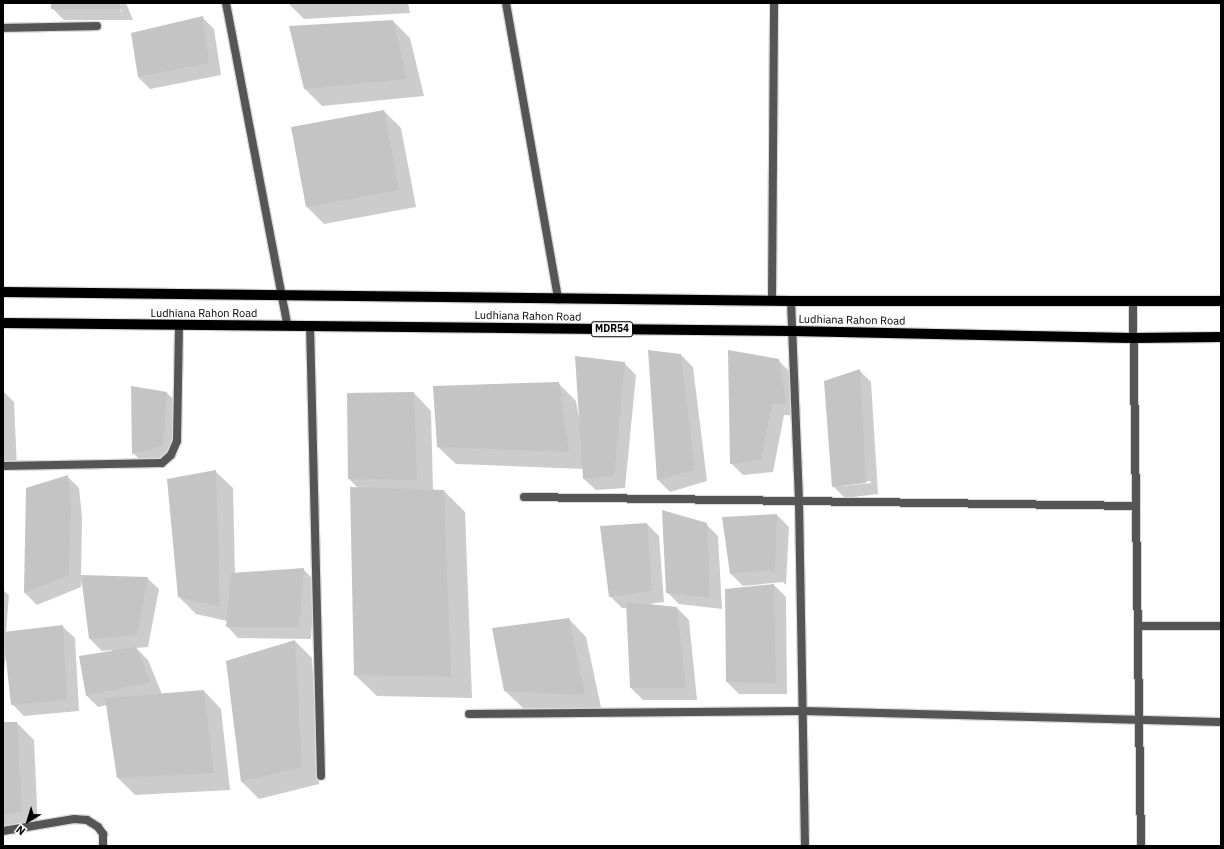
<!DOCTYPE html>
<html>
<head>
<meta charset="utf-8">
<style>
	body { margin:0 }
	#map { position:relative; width:1224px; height:849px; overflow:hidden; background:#fff; font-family:"IBM Plex Sans",sans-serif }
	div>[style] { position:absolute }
	.shadow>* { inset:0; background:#0003 }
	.building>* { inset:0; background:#c4c4c4 }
	.roads { filter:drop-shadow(1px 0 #dbdbdb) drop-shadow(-1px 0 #dbdbdb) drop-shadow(0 1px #dbdbdb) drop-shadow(0 -1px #dbdbdb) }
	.lane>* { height:8px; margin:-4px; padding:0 4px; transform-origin:4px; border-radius:4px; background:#555 }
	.street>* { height:8px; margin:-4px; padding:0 4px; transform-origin:4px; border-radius:4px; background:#555 }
	.primary>* { height:10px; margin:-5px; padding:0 5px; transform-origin:5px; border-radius:5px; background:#000 }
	span { translate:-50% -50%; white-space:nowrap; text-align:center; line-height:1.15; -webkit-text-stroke:4px #fff; paint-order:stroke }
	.shield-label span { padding:1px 3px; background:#fff; border:1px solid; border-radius:3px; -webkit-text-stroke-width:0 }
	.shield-label { font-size:10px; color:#000; font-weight:700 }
	.street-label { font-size:11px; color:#000 }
	.frame { position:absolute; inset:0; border:4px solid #000; pointer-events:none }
	.north { position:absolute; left:8px; top:801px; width:40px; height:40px; -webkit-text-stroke:3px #fff; paint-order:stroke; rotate:218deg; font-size:11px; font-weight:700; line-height:16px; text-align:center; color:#000 }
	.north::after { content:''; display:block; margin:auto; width:14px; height:18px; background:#000; clip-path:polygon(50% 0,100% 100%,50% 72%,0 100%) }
</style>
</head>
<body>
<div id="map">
	<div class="shadow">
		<div style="clip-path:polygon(52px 3px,118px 3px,122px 14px,120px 3px,126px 3px,133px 20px,64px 20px,52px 8px)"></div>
		<div style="clip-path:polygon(288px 3px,408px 3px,410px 13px,304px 19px)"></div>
		<div style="clip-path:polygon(202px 17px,214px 29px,221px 75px,150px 89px,138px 77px)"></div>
		<div style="clip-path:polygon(393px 21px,410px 38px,424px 96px,322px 106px,305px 89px,290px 27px)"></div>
		<div style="clip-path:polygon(384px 111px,401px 128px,416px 207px,324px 224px,307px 207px,292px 128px)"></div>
		<div style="clip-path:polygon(681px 355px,693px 367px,707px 481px,670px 492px,658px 480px)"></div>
		<div style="clip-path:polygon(778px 360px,790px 372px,798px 416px,784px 415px,773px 472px,743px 475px,731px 463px)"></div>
		<div style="clip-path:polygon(624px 363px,636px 375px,625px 488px,596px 490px,584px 479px,584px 469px,456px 464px,438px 447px,558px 383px,576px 401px,580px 423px)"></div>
		<div style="clip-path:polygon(evenodd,859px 370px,871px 382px,878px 494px,845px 498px,833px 486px,859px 370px,871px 481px,871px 483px,843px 486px,843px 484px,871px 481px)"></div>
		<div style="clip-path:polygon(3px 391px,14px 402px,17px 469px,3px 468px)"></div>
		<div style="clip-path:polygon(167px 393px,179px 405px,174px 457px,145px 465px,133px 453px)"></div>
		<div style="clip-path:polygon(414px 393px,431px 411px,433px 490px,444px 491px,465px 512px,472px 698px,377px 696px,355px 675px,358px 488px,349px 479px)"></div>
		<div style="clip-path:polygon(215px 471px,233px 488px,235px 574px,303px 569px,315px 581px,311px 639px,238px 638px,227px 626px,227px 621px,196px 614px,179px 597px)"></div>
		<div style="clip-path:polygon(67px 476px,79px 488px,82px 517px,81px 576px,147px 578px,159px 589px,148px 647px,136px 648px,148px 660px,162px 694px,204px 691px,221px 709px,230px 790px,135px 795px,118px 778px,107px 705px,98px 707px,86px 695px,112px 650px,102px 651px,90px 639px,82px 578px,81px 587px,37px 605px,25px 593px,27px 489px)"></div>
		<div style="clip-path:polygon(777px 515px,789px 527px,786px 585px,783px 582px,743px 586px,731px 574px,723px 518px)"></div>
		<div style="clip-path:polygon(647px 524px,659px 536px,664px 602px,649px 604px,677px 608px,689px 620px,697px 700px,643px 700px,631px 688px,627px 608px,622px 608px,610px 596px)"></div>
		<div style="clip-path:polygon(706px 524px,718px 536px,722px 609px,679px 604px,667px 592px)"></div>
		<div style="clip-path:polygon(774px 585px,786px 597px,787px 694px,739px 694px,727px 682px)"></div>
		<div style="clip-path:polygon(3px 590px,9px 595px,6px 633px,63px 627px,75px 638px,79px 711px,24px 716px,12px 704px,6px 655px,3px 680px)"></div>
		<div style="clip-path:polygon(569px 619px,586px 637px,602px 712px,523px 708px,505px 691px)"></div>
		<div style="clip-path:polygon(295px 641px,312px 658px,319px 784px,259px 799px,242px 782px)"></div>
		<div style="clip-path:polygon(3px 723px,17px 723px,34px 740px,38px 829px,3px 835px)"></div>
	</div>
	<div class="building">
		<div style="clip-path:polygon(51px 3px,119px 3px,122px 9px,51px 9px)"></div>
		<div style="clip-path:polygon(203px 16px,209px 63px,138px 77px,131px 33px)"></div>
		<div style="clip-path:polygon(393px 20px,407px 79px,304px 89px,289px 26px)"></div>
		<div style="clip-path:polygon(384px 110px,399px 190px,306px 207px,291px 127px)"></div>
		<div style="clip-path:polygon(648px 350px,681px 354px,695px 470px,657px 480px)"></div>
		<div style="clip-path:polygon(728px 350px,779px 359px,786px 404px,772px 404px,761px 460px,730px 464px)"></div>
		<div style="clip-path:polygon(575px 356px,625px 362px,614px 476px,583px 479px)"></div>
		<div style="clip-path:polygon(860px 369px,866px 483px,832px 487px,824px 381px)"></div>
		<div style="clip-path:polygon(559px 382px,569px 452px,437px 447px,433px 386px)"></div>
		<div style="clip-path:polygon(131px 386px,167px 392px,163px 446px,132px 454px)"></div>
		<div style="clip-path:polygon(414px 392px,417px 480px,348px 479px,347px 393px)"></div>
		<div style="clip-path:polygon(216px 470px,220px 607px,178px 597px,167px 479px)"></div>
		<div style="clip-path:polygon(68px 475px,71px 504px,69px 575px,24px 593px,26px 488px)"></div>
		<div style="clip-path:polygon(350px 487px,444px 490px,451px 677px,354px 675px)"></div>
		<div style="clip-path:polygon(662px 510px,707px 523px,710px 598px,666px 593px)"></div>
		<div style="clip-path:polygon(777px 514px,775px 575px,770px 570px,730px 574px,722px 517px)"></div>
		<div style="clip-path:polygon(647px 523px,652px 591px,609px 597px,600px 526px)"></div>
		<div style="clip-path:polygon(304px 568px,299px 627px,226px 627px,231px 573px)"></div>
		<div style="clip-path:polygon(81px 575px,148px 577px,137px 635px,89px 639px)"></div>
		<div style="clip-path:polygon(774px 584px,776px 683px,726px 682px,725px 589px)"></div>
		<div style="clip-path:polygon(626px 602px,677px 607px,686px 688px,630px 688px)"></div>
		<div style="clip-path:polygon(569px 618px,585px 695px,504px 691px,492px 628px)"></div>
		<div style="clip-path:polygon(63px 625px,67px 700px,11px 705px,3px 632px)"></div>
		<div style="clip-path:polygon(295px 640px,302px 767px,241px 782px,226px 661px)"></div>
		<div style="clip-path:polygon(136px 647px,151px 682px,86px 696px,79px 656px)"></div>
		<div style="clip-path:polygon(204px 690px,214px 773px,117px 778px,105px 698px)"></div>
		<div style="clip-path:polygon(3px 722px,17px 722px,22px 812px,3px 815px)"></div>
	</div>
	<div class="roads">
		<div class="lane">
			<div style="left:772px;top:301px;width:298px;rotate:-89.6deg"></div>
			<div style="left:310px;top:325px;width:451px;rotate:88.6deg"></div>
			<div style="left:3px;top:466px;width:159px;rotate:-1.1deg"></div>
			<div style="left:162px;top:463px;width:12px;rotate:-42deg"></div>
			<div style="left:171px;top:455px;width:15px;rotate:-67deg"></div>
			<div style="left:177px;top:441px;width:115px;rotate:-89deg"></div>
		</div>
		<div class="street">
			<div style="left:226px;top:3px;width:327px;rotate:79.2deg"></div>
			<div style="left:506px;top:3px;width:301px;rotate:80deg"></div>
			<div style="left:3px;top:28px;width:94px;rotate:-1.2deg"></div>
			<div style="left:791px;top:301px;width:201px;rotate:87.7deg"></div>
			<div style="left:799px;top:502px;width:344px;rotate:89deg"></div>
			<div style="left:1133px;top:302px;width:544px;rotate:89.16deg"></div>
			<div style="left:524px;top:497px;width:611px;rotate:0.84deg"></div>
			<div style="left:1138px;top:626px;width:83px"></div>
			<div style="left:469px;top:714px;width:335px;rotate:-0.5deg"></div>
			<div style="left:804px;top:711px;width:417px;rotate:1.5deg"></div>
			<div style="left:3px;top:831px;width:72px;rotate:-9.6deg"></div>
			<div style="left:74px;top:819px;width:13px;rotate:4deg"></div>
			<div style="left:87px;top:820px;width:13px;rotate:32deg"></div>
			<div style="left:98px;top:827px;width:9px;rotate:54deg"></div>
			<div style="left:103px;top:834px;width:12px;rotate:90deg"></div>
		</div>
		<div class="primary">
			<div style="left:3px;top:292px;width:788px;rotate:0.65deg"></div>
			<div style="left:791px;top:301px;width:430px"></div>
			<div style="left:3px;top:323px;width:789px;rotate:0.58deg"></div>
			<div style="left:792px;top:331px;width:340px;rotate:1.2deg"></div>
			<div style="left:1132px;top:338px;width:89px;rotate:-0.6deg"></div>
		</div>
	</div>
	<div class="shield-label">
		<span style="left:612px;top:329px">MDR54</span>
	</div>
	<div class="street-label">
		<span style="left:204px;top:313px">Ludhiana Rahon Road</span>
		<span style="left:528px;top:316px;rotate:1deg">Ludhiana Rahon Road</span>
		<span style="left:852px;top:320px;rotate:1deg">Ludhiana Rahon Road</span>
	</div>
	<div class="frame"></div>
	<div class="north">N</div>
</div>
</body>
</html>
